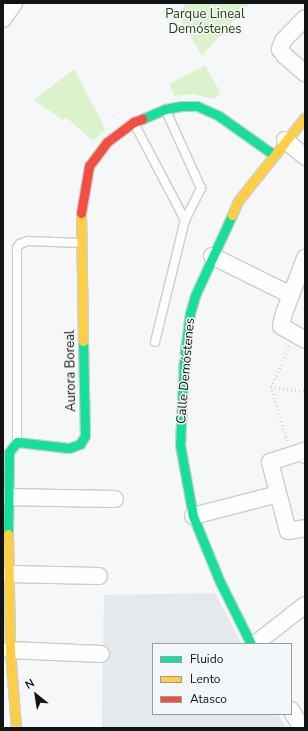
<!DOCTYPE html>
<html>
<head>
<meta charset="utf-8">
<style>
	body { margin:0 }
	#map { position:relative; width:308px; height:731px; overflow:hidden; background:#f5f7f8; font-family:"Nunito Sans",sans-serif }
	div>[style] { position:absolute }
	.built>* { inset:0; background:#e3e9ed }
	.green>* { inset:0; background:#dbf3cc }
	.path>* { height:2.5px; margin-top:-1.25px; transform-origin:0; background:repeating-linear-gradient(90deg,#d7d8d8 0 1px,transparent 0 4px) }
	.roads { filter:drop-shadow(1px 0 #cccece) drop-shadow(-1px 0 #cccece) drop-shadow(0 1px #cccece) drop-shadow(0 -1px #cccece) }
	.lane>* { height:8px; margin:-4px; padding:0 4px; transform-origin:4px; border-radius:4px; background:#fefefe }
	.street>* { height:16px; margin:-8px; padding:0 8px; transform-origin:8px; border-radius:8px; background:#fefefe }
	.fast>* { height:9px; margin:-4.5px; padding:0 4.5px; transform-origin:4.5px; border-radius:4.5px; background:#16e098 }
	.slow>* { height:9px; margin:-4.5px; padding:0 4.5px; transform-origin:4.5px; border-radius:4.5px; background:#ffcf43 }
	.jam>* { height:9px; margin:-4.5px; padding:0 4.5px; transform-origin:4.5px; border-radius:4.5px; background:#f24e42 }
	span { translate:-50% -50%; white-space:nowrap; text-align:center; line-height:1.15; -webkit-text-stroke:3px #f4f7f9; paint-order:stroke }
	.park-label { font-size:13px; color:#28430f }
	.street-label { font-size:13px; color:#121314 }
	.frame { position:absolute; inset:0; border:4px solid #121314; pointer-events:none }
	.legend { position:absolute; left:152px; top:643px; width:140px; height:72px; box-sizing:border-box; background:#f4f7f9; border:1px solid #9a9c9d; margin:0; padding:5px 7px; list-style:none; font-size:12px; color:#121314 }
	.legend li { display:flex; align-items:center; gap:8px; height:20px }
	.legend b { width:20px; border:1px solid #9a9c9d }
	.north { position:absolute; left:16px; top:675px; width:40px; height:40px; -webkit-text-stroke:3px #f4f7f9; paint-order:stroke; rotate:330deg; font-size:11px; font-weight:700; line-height:16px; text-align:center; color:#121314 }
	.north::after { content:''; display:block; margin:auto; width:14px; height:18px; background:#121314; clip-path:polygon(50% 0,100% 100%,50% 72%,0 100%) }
</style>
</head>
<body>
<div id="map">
	<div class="built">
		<div style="clip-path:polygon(215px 593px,242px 644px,153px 644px,153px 714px,278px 714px,286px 728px,102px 728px,104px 595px)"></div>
	</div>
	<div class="green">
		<div style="clip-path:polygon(187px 3px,249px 3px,202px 56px,177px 13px)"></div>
		<div style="clip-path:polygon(205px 65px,221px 94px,213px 99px,193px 94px,174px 96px,170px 84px)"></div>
		<div style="clip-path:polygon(74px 69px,101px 120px,105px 130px,93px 141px,67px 118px,63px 120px,34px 100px)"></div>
	</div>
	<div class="path">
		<div style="left:271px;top:387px;width:34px;rotate:7deg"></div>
		<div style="left:287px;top:441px;width:56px;rotate:-106.5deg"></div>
		<div style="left:271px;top:387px;width:45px;rotate:-66.3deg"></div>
	</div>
	<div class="roads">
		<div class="lane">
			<div style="left:134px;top:123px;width:110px;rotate:62.3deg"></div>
			<div style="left:155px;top:342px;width:126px;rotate:-76.2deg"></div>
			<div style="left:185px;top:220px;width:36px;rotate:-63deg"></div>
			<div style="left:201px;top:188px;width:85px;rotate:-114.4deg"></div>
			<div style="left:17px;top:441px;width:193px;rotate:-90deg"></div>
			<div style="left:17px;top:248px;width:5px;rotate:-53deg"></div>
			<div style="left:20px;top:244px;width:9px;rotate:-21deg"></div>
			<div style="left:28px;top:241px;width:52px;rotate:2.2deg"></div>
		</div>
		<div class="street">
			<div style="left:305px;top:18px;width:32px;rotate:134deg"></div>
			<div style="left:283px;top:41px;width:9px;rotate:111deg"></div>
			<div style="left:280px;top:49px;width:7px;rotate:56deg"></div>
			<div style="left:284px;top:55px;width:28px;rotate:41deg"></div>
			<div style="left:3px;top:19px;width:19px;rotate:-55deg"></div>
			<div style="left:285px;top:140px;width:26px;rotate:40deg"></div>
			<div style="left:212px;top:256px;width:88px;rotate:26.3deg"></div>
			<div style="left:291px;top:295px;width:19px;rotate:111deg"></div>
			<div style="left:284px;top:313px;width:13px;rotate:103deg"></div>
			<div style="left:281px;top:326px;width:28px;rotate:30deg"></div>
			<div style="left:291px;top:295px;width:40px;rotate:-69deg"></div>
			<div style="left:305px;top:455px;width:4px;rotate:-104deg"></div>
			<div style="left:304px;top:451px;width:36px;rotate:162deg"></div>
			<div style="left:270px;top:462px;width:71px;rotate:75.4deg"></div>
			<div style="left:288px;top:531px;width:17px;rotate:-10deg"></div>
			<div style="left:3px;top:497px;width:112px;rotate:1deg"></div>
			<div style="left:193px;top:516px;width:88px;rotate:-14.5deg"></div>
			<div style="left:9px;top:574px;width:90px;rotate:1.3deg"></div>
			<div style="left:255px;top:644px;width:63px;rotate:-38deg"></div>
			<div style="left:10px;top:650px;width:91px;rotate:2.5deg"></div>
			<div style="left:291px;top:710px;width:21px;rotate:59deg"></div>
		</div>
		<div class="fast">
			<div style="left:142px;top:119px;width:25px;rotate:-23deg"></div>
			<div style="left:165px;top:109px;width:17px;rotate:-10deg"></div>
			<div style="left:182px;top:106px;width:15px"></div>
			<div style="left:197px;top:106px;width:24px;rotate:24deg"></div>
			<div style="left:219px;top:116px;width:67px;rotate:35.3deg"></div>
			<div style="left:232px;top:215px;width:89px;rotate:114.6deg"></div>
			<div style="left:195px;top:296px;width:18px;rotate:106deg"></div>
			<div style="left:190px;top:313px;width:45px;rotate:97.6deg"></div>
			<div style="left:184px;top:358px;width:87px;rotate:92.6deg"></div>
			<div style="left:180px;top:445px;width:72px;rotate:79.6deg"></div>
			<div style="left:193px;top:516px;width:71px;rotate:67.8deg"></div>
			<div style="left:220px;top:582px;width:69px;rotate:63.4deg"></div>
			<div style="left:8px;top:534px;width:82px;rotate:-89.3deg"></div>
			<div style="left:9px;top:452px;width:13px;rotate:-51deg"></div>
			<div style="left:17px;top:442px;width:52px;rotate:6.6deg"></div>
			<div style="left:69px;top:448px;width:12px;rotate:-20deg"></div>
			<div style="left:80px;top:444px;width:9px;rotate:-58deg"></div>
			<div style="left:85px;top:436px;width:95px;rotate:-91.2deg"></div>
		</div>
		<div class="slow">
			<div style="left:81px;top:213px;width:128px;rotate:89.1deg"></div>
			<div style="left:232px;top:215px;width:15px;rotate:-67deg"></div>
			<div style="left:238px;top:201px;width:107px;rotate:-51.4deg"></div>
			<div style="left:8px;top:534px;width:116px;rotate:89deg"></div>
			<div style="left:10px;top:650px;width:78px;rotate:85.6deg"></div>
		</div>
		<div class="jam">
			<div style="left:81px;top:213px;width:48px;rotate:-80.3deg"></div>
			<div style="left:89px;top:166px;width:30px;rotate:-53deg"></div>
			<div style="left:107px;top:142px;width:34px;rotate:-37deg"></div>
			<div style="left:134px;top:122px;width:9px;rotate:-21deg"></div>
		</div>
	</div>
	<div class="park-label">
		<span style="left:205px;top:22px">Parque Lineal<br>Demóstenes</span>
	</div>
	<div class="street-label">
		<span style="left:71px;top:371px;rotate:-91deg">Aurora Boreal</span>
		<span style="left:186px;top:371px;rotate:-85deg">Calle Demóstenes</span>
	</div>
	<div class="frame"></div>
	<ul class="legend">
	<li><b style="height:5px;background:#16e098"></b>Fluido</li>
	<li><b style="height:5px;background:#ffcf43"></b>Lento</li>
	<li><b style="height:5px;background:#f24e42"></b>Atasco</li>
	</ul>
	<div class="north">N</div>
</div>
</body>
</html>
